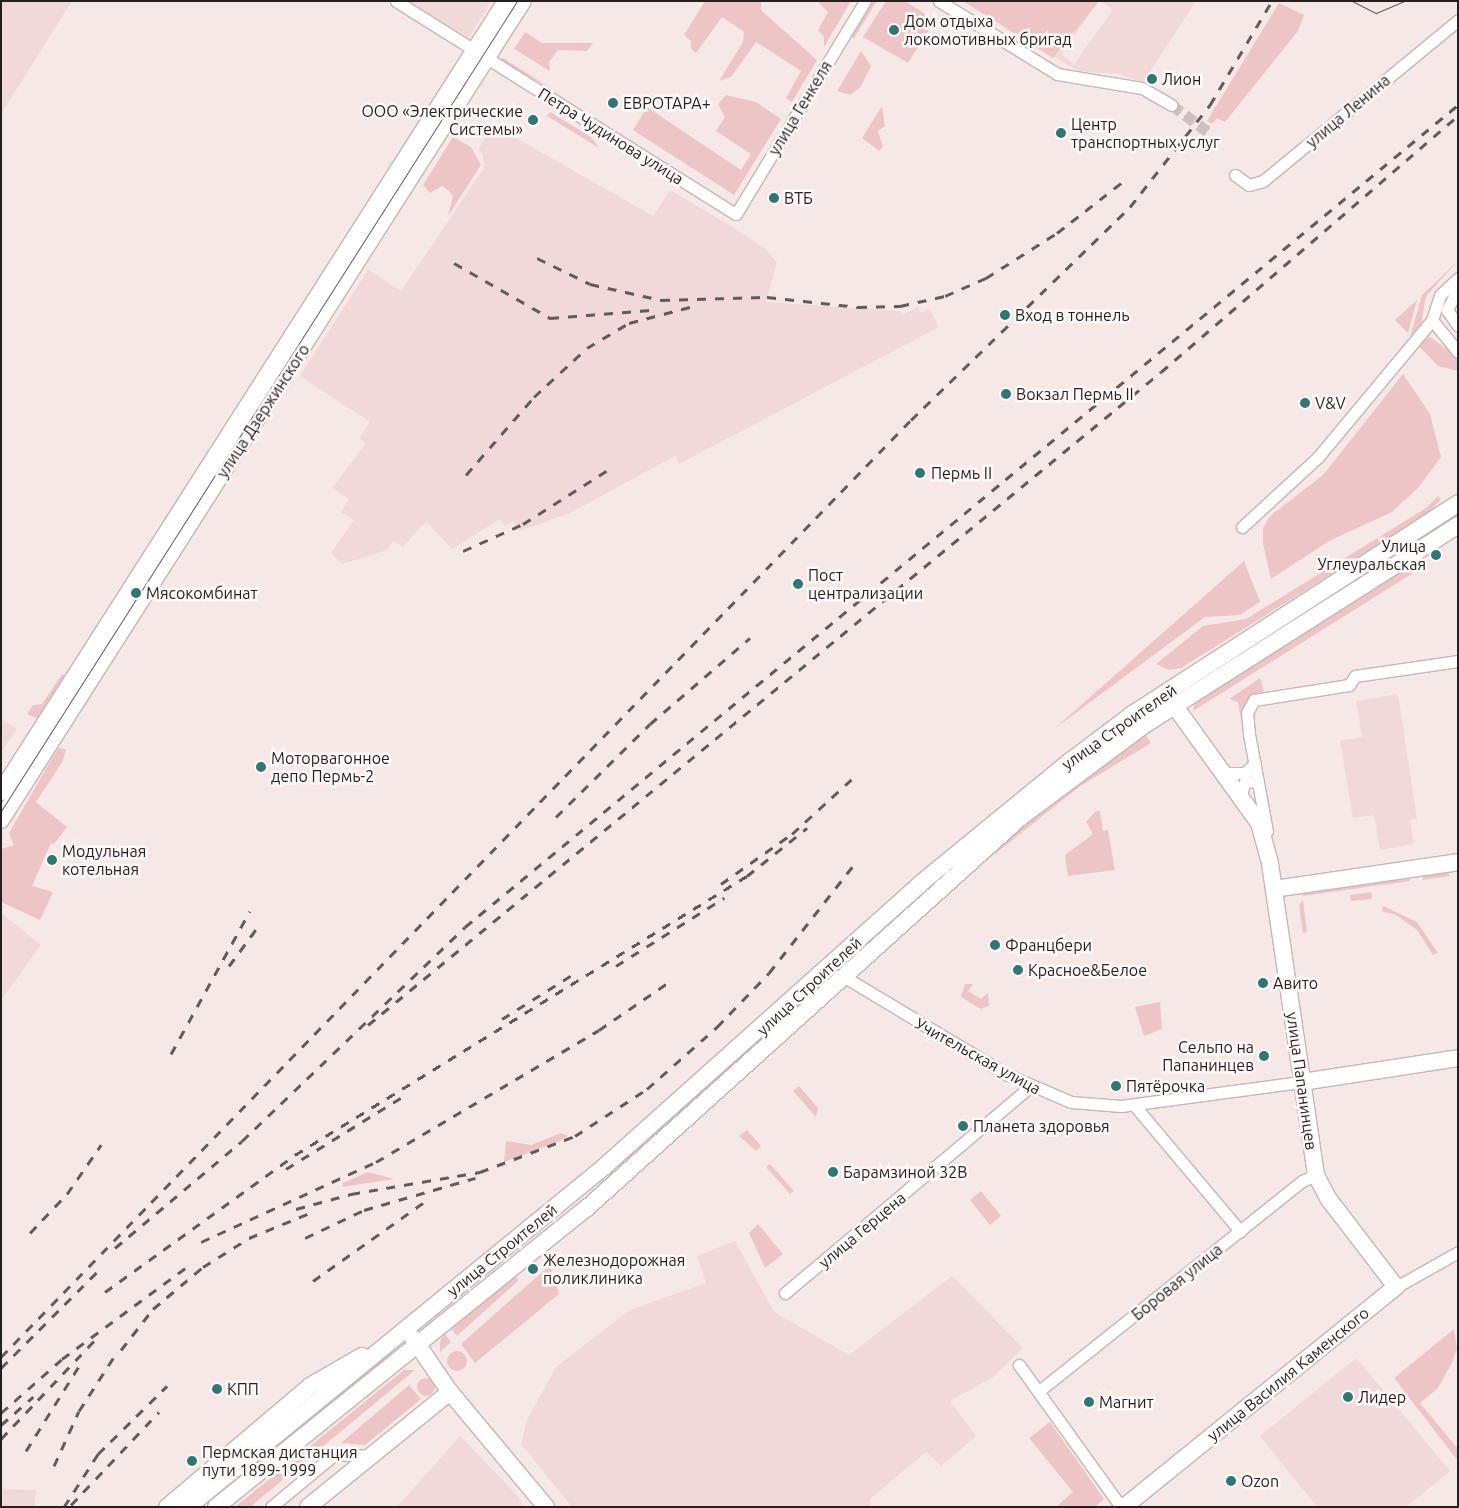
<!DOCTYPE html>
<html>
<head>
<meta charset="utf-8">
<style>
	body { margin:0 }
	#map { position:relative; width:1459px; height:1508px; overflow:hidden; background:#f7e8e8; font-family:Ubuntu,sans-serif }
	div>[style] { position:absolute }
	.built>* { inset:0; background:#f1d8d9 }
	.green>* { inset:0; background:#eec5c6 }
	.round { border-radius:50% }
	.street-tunnel>* { height:11px; margin-top:-5.5px; transform-origin:0; background:repeating-linear-gradient(90deg,#cdc0c0 0 11px,transparent 0 16.5px) }
	.roads { filter:drop-shadow(1px 0 #c5b6b7) drop-shadow(-1px 0 #c5b6b7) drop-shadow(0 1px #c5b6b7) drop-shadow(0 -1px #c5b6b7) }
	.street>* { height:11px; margin:-5.5px; padding:0 5.5px; transform-origin:5.5px; border-radius:5.5px; background:#fff }
	.secondary>* { height:16px; margin:-8px; padding:0 8px; transform-origin:8px; border-radius:8px; background:#fff }
	.tram>* { height:1px; margin:-0.5px; padding:0 0.5px; transform-origin:0.5px; border-radius:0.5px; background:#635b5b }
	.rail>* { height:3px; margin-top:-1.5px; transform-origin:0; background:repeating-linear-gradient(90deg,#635b5b 0 9px,transparent 0 18px) }
	.dots>* { width:14px; height:14px; translate:-50% -50%; box-sizing:border-box; border:2px solid #fef8f8; border-radius:50% }
	span { translate:-50% -50%; white-space:nowrap; text-align:center; line-height:1.15; -webkit-text-stroke:5px #fef8f8; paint-order:stroke }
	.poi-label { font-size:16px; color:#251f1f }
	.left { translate:0 -50%; text-align:left }
	.right { translate:-100% -50%; text-align:right }
	.street-label { font-size:16px; color:#251f1f }
	.frame { position:absolute; inset:0; border:2px solid #251f1f; pointer-events:none }
</style>
</head>
<body>
<div id="map">
	<div class="built">
		<div style="clip-path:polygon(1px 1px,72px 1px,1px 114px)"></div>
		<div style="clip-path:polygon(409px 1px,491px 1px,469px 38px)"></div>
		<div style="clip-path:polygon(963px 1px,1099px 1px,1061px 54px,1074px 64px,1113px 10px,1101px 1px,1196px 1px,1143px 82px,1118px 74px,1078px 71px)"></div>
		<div style="clip-path:polygon(493px 125px,653px 216px,670px 190px,729px 225px,763px 247px,777px 262px,766px 302px,900px 311px,902px 315px,918px 307px,921px 313px,929px 308px,939px 327px,679px 464px,675px 456px,568px 514px,519px 531px,513px 521px,505px 526px,500px 519px,452px 549px,426px 521px,403px 547px,393px 541px,387px 550px,342px 564px,331px 553px,354px 520px,341px 512px,349px 499px,332px 488px,366px 443px,359px 438px,370px 422px,300px 376px,368px 270px,401px 291px,484px 168px,483px 154px,478px 150px)"></div>
		<div style="clip-path:polygon(1398px 694px,1417px 819px,1410px 820px,1414px 844px,1380px 850px,1374px 815px,1353px 818px,1340px 741px,1362px 737px,1356px 701px)"></div>
		<div style="clip-path:polygon(1px 719px,17px 729px,1px 752px)"></div>
		<div style="clip-path:polygon(1px 913px,41px 945px,1px 1000px)"></div>
		<div style="clip-path:polygon(735px 1241px,774px 1312px,849px 1355px,952px 1276px,1023px 1348px,993px 1377px,950px 1401px,976px 1436px,941px 1466px,926px 1452px,870px 1499px,870px 1507px,572px 1507px,521px 1444px,527px 1420px,556px 1367px,630px 1310px,706px 1283px,697px 1256px)"></div>
		<div style="clip-path:polygon(1356px 1358px,1450px 1471px,1406px 1507px,1317px 1507px,1260px 1436px)"></div>
		<div style="clip-path:polygon(460px 1436px,517px 1495px,524px 1507px,397px 1507px)"></div>
		<div style="clip-path:polygon(1px 1489px,36px 1490px,35px 1507px,1px 1507px)"></div>
	</div>
	<div class="green">
		<div style="clip-path:polygon(705px 1px,761px 1px,761px 10px,817px 60px,792px 102px,786px 98px,801px 71px,756px 42px,731px 77px,719px 81px,743px 42px,744px 32px,722px 17px,696px 53px,691px 49px,691px 41px,684px 35px)"></div>
		<div style="clip-path:polygon(817px 1px,851px 1px,824px 47px,824px 37px,818px 30px,828px 12px)"></div>
		<div style="clip-path:polygon(871px 1px,877px 1px,854px 38px,850px 35px)"></div>
		<div style="clip-path:polygon(886px 1px,905px 1px,935px 20px,908px 63px,863px 37px)"></div>
		<div style="clip-path:polygon(963px 1px,1099px 1px,1053px 58px)"></div>
		<div style="clip-path:polygon(1279px 3px,1304px 15px,1298px 31px,1225px 122px,1217px 118px,1212px 124px,1207px 121px)"></div>
		<div class="round" style="left:950.5px;top:16.5px;width:11px;height:11px"></div>
		<div style="clip-path:polygon(525px 32px,542px 43px,593px 43px,587px 51px,558px 50px,549px 62px,550px 71px,514px 49px)"></div>
		<div style="clip-path:polygon(861px 51px,871px 66px,860px 88px,850px 95px,837px 91px)"></div>
		<div style="clip-path:polygon(503px 58px,554px 90px,501px 61px)"></div>
		<div style="clip-path:polygon(726px 95px,756px 102px,781px 119px,734px 195px,633px 130px,647px 107px,741px 170px,751px 154px,716px 131px,725px 117px,718px 104px)"></div>
		<div style="clip-path:polygon(882px 106px,885px 126px,878px 131px,883px 147px,879px 151px,862px 138px)"></div>
		<div style="clip-path:polygon(550px 112px,591px 137px,599px 148px,547px 116px)"></div>
		<div style="clip-path:polygon(453px 137px,471px 147px,481px 165px,448px 216px,453px 197px,450px 192px,442px 186px,430px 193px,423px 185px)"></div>
		<div style="clip-path:polygon(638px 157px,688px 187px,686px 191px,640px 164px)"></div>
		<div style="clip-path:polygon(1458px 261px,1426px 296px,1421px 324px,1410px 337px,1422px 295px)"></div>
		<div style="clip-path:polygon(1417px 300px,1408px 333px,1395px 320px)"></div>
		<div style="clip-path:polygon(1430px 337px,1451px 352px,1458px 361px,1458px 371px,1438px 366px,1416px 343px)"></div>
		<div style="clip-path:polygon(1403px 374px,1430px 414px,1441px 457px,1419px 487px,1392px 512px,1329px 541px,1271px 579px,1263px 544px,1263px 528px,1270px 516px,1323px 475px)"></div>
		<div style="clip-path:polygon(1438px 496px,1441px 500px,1426px 515px,1181px 668px,1169px 670px,1156px 664px,1203px 626px,1246px 619px,1426px 508px)"></div>
		<div style="clip-path:polygon(1244px 561px,1260px 602px,1240px 615px,1205px 617px,1054px 729px)"></div>
		<div style="clip-path:polygon(1415px 566px,1418px 570px,1193px 711px,1195px 702px,1378px 582px)"></div>
		<div style="clip-path:polygon(62px 674px,66px 676px,42px 715px,36px 718px,27px 714px,33px 705px,42px 704px)"></div>
		<div style="clip-path:polygon(1260px 678px,1264px 691px,1256px 694px,1243px 732px,1238px 702px,1229px 699px)"></div>
		<div style="clip-path:polygon(1145px 734px,1151px 743px,1079px 787px,990px 858px,1018px 829px)"></div>
		<div style="clip-path:polygon(58px 748px,66px 749px,63px 761px,36px 802px,67px 827px,54px 844px,51px 843px,32px 886px,53px 892px,40px 920px,1px 902px,1px 849px,14px 845px,9px 833px)"></div>
		<div style="clip-path:polygon(1096px 811px,1100px 811px,1103px 831px,1108px 830px,1115px 870px,1068px 876px,1065px 855px,1093px 834px,1086px 822px)"></div>
		<div style="clip-path:polygon(1447px 871px,1450px 876px,1422px 880px,1424px 875px)"></div>
		<div style="clip-path:polygon(1408px 877px,1410px 881px,1303px 896px,1302px 892px)"></div>
		<div style="clip-path:polygon(1371px 892px,1372px 899px,1351px 901px,1350px 895px)"></div>
		<div style="clip-path:polygon(1303px 900px,1307px 932px,1303px 933px,1299px 905px)"></div>
		<div style="clip-path:polygon(1383px 906px,1417px 922px,1438px 953px,1433px 955px,1417px 930px,1396px 915px,1382px 911px)"></div>
		<div style="clip-path:polygon(965px 984px,973px 984px,968px 991px,981px 999px,988px 993px,989px 1006px,981px 1009px,961px 997px)"></div>
		<div style="clip-path:polygon(1160px 1002px,1162px 1029px,1144px 1036px,1135px 1007px)"></div>
		<div style="clip-path:polygon(799px 1086px,818px 1108px,816px 1117px,793px 1091px)"></div>
		<div style="clip-path:polygon(747px 1130px,761px 1146px,756px 1151px,739px 1136px)"></div>
		<div style="clip-path:polygon(561px 1133px,568px 1136px,560px 1141px,504px 1162px,506px 1141px,531px 1145px)"></div>
		<div style="clip-path:polygon(770px 1164px,794px 1191px,790px 1194px,766px 1167px)"></div>
		<div style="clip-path:polygon(368px 1172px,394px 1179px,342px 1187px,343px 1183px)"></div>
		<div style="clip-path:polygon(981px 1191px,1001px 1216px,990px 1225px,970px 1200px)"></div>
		<div style="clip-path:polygon(758px 1224px,783px 1254px,765px 1268px,749px 1233px)"></div>
		<div style="clip-path:polygon(550px 1265px,559px 1294px,475px 1363px,461px 1344px)"></div>
		<div style="clip-path:polygon(514px 1274px,519px 1280px,457px 1336px,450px 1327px)"></div>
		<div style="clip-path:polygon(1454px 1329px,1457px 1349px,1452px 1363px,1438px 1388px,1420px 1403px,1458px 1449px,1458px 1461px,1394px 1378px)"></div>
		<div style="clip-path:polygon(444px 1333px,451px 1342px,440px 1352px,440px 1342px)"></div>
		<div style="clip-path:polygon(389px 1349px,393px 1354px,274px 1447px)"></div>
		<div class="round" style="left:447px;top:1351px;width:20px;height:20px"></div>
		<div style="clip-path:polygon(404px 1370px,415px 1370px,250px 1507px,235px 1507px)"></div>
		<div class="round" style="left:417px;top:1378px;width:18px;height:18px"></div>
		<div style="clip-path:polygon(409px 1385px,421px 1399px,365px 1445px,341px 1443px)"></div>
		<div style="clip-path:polygon(1050px 1422px,1104px 1499px,1095px 1507px,1056px 1507px,1073px 1492px,1029px 1438px)"></div>
	</div>
	<div class="street-tunnel">
		<div style="left:1172px;top:105px;width:44px;rotate:36.6deg"></div>
	</div>
	<div class="roads">
		<div class="street">
			<div style="left:396px;top:1px;width:401px;rotate:32.1deg"></div>
			<div style="left:736px;top:214px;width:249px;rotate:-58.8deg"></div>
			<div style="left:939px;top:1px;width:139px;rotate:31.7deg"></div>
			<div style="left:1057px;top:74px;width:86px;rotate:9.4deg"></div>
			<div style="left:1142px;top:88px;width:34px;rotate:30deg"></div>
			<div style="left:1235px;top:175px;width:17px;rotate:36deg"></div>
			<div style="left:1249px;top:185px;width:15px;rotate:-16deg"></div>
			<div style="left:1263px;top:181px;width:253px;rotate:-39.5deg"></div>
			<div style="left:1458px;top:289px;width:24px;rotate:118deg"></div>
			<div style="left:1447px;top:310px;width:19px;rotate:55deg"></div>
			<div style="left:1432px;top:320px;width:26px;rotate:-72deg"></div>
			<div style="left:1440px;top:295px;width:25px;rotate:-43deg"></div>
			<div style="left:1432px;top:320px;width:41px;rotate:50.9deg"></div>
			<div style="left:1242px;top:527px;width:103px;rotate:-42.6deg"></div>
			<div style="left:1318px;top:457px;width:178px;rotate:-50.2deg"></div>
			<div style="left:1225px;top:773px;width:20px"></div>
			<div style="left:1245px;top:773px;width:14px;rotate:-45deg"></div>
			<div style="left:1241px;top:794px;width:13px;rotate:-72deg"></div>
			<div style="left:1245px;top:782px;width:13px;rotate:-4deg"></div>
			<div style="left:1267px;top:831px;width:99px;rotate:-100.5deg"></div>
			<div style="left:1249px;top:734px;width:21px;rotate:-95deg"></div>
			<div style="left:1247px;top:713px;width:15px;rotate:-62deg"></div>
			<div style="left:1254px;top:700px;width:96px;rotate:-9deg"></div>
			<div style="left:1349px;top:685px;width:11px;rotate:-56deg"></div>
			<div style="left:1355px;top:676px;width:104px;rotate:-8.3deg"></div>
			<div style="left:843px;top:976px;width:190px;rotate:31deg"></div>
			<div style="left:1006px;top:1074px;width:71px;rotate:23.3deg"></div>
			<div style="left:1071px;top:1102px;width:50px;rotate:4.6deg"></div>
			<div style="left:1121px;top:1106px;width:183px;rotate:-7.6deg"></div>
			<div style="left:1134px;top:1105px;width:165px;rotate:49.9deg"></div>
			<div style="left:1396px;top:1287px;width:71px;rotate:-29.4deg"></div>
			<div style="left:785px;top:1293px;width:320px;rotate:-40.1deg"></div>
			<div style="left:1019px;top:1365px;width:175px;rotate:54.3deg"></div>
			<div style="left:1039px;top:1391px;width:337px;rotate:-38.6deg"></div>
			<div style="left:1302px;top:1181px;width:15px;rotate:-23deg"></div>
			<div style="left:271px;top:1507px;width:83px;rotate:-39.6deg"></div>
			<div style="left:335px;top:1454px;width:36px;rotate:3deg"></div>
		</div>
		<div class="secondary">
			<div style="left:1px;top:792px;width:938px;rotate:-57.44deg"></div>
			<div style="left:1px;top:820px;width:971px;rotate:-57.49deg"></div>
			<div style="left:1274px;top:889px;width:186px;rotate:-8.3deg"></div>
			<div style="left:1302px;top:1082px;width:158px;rotate:-8.7deg"></div>
			<div style="left:413px;top:1338px;width:65px;rotate:55.6deg"></div>
			<div style="left:450px;top:1392px;width:150px;rotate:50.1deg"></div>
			<div style="left:167px;top:1507px;width:187px;rotate:-40.2deg"></div>
			<div style="left:310px;top:1386px;width:60px;rotate:-30deg"></div>
			<div style="left:188px;top:1507px;width:539px;rotate:-39.27deg"></div>
			<div style="left:605px;top:1166px;width:424px;rotate:-41.8deg"></div>
			<div style="left:921px;top:883px;width:191px;rotate:-39.3deg"></div>
			<div style="left:1069px;top:762px;width:81px;rotate:-37deg"></div>
			<div style="left:1134px;top:713px;width:386px;rotate:-32.9deg"></div>
			<div style="left:216px;top:1507px;width:476px;rotate:-38.9deg"></div>
			<div style="left:587px;top:1208px;width:584px;rotate:-42.02deg"></div>
			<div style="left:1021px;top:817px;width:152px;rotate:-36.7deg"></div>
			<div style="left:1143px;top:726px;width:374px;rotate:-32.5deg"></div>
			<div style="left:308px;top:1507px;width:183px;rotate:-39deg"></div>
			<div style="left:1124px;top:1507px;width:350px;rotate:-39deg"></div>
			<div style="left:1396px;top:1287px;width:112px;rotate:-127.4deg"></div>
			<div style="left:1328px;top:1198px;width:26px;rotate:-118deg"></div>
			<div style="left:1316px;top:1175px;width:315px;rotate:-98.4deg"></div>
			<div style="left:1270px;top:863px;width:41px;rotate:-105.4deg"></div>
			<div style="left:1259px;top:823px;width:155px;rotate:-125.8deg"></div>
		</div>
	</div>
	<div class="tram">
		<div style="left:1352px;top:1px;width:27px;rotate:27deg"></div>
		<div style="left:1376px;top:13px;width:30px;rotate:-23deg"></div>
		<div style="left:1366px;top:1px;width:24px"></div>
		<div style="left:1px;top:811px;width:960px;rotate:-57.5deg"></div>
	</div>
	<div class="rail">
		<div style="left:537px;top:258px;width:59px;rotate:26.1deg"></div>
		<div style="left:590px;top:284px;width:73px;rotate:12.7deg"></div>
		<div style="left:661px;top:300px;width:106px;rotate:-1.6deg"></div>
		<div style="left:767px;top:297px;width:92px;rotate:6.3deg"></div>
		<div style="left:858px;top:307px;width:42px;rotate:-1.4deg"></div>
		<div style="left:900px;top:306px;width:46px;rotate:-12.5deg"></div>
		<div style="left:945px;top:296px;width:45px;rotate:-23.7deg"></div>
		<div style="left:986px;top:278px;width:84px;rotate:-32.4deg"></div>
		<div style="left:1057px;top:233px;width:86px;rotate:-37.9deg"></div>
		<div style="left:454px;top:263px;width:111px;rotate:29.8deg"></div>
		<div style="left:550px;top:318px;width:101px;rotate:-4.5deg"></div>
		<div style="left:466px;top:475px;width:103px;rotate:-48.9deg"></div>
		<div style="left:534px;top:397px;width:72px;rotate:-42.8deg"></div>
		<div style="left:587px;top:348px;width:49px;rotate:-30.8deg"></div>
		<div style="left:629px;top:323px;width:63px;rotate:-14.7deg"></div>
		<div style="left:463px;top:551px;width:66px;rotate:-24.2deg"></div>
		<div style="left:523px;top:524px;width:108px;rotate:-32.5deg"></div>
		<div style="left:556px;top:817px;width:132px;rotate:-44.7deg"></div>
		<div style="left:650px;top:724px;width:132px;rotate:-40.7deg"></div>
		<div style="left:721px;top:884px;width:87px;rotate:-35.2deg"></div>
		<div style="left:792px;top:834px;width:86px;rotate:-42.6deg"></div>
		<div style="left:229px;top:966px;width:52px;rotate:-53.6deg"></div>
		<div style="left:616px;top:966px;width:128px;rotate:-32.2deg"></div>
		<div style="left:502px;top:1019px;width:83px;rotate:-32.2deg"></div>
		<div style="left:368px;top:1025px;width:1027px;rotate:-39.47deg"></div>
		<div style="left:1161px;top:372px;width:392px;rotate:-40.8deg"></div>
		<div style="left:171px;top:1054px;width:163px;rotate:-61.1deg"></div>
		<div style="left:286px;top:1169px;width:142px;rotate:-31.8deg"></div>
		<div style="left:296px;top:1209px;width:57px;rotate:-15.3deg"></div>
		<div style="left:351px;top:1194px;width:131px;rotate:-9.7deg"></div>
		<div style="left:480px;top:1172px;width:102px;rotate:-20.8deg"></div>
		<div style="left:575px;top:1136px;width:86px;rotate:-33.1deg"></div>
		<div style="left:647px;top:1089px;width:94px;rotate:-41.5deg"></div>
		<div style="left:717px;top:1027px;width:75px;rotate:-46.1deg"></div>
		<div style="left:769px;top:973px;width:135px;rotate:-51.9deg"></div>
		<div style="left:30px;top:1233px;width:54px;rotate:-46.5deg"></div>
		<div style="left:67px;top:1194px;width:60px;rotate:-55.2deg"></div>
		<div style="left:305px;top:1238px;width:65px;rotate:-25.4deg"></div>
		<div style="left:364px;top:1210px;width:116px;rotate:-16.1deg"></div>
		<div style="left:201px;top:1242px;width:192px;rotate:-24.6deg"></div>
		<div style="left:376px;top:1162px;width:259px;rotate:-30.6deg"></div>
		<div style="left:599px;top:1030px;width:88px;rotate:-34.4deg"></div>
		<div style="left:115px;top:1248px;width:166px;rotate:-40.1deg"></div>
		<div style="left:242px;top:1141px;width:309px;rotate:-43.8deg"></div>
		<div style="left:465px;top:927px;width:1289px;rotate:-39.62deg"></div>
		<div style="left:313px;top:1281px;width:143px;rotate:-35.4deg"></div>
		<div style="left:105px;top:1292px;width:234px;rotate:-35.8deg"></div>
		<div style="left:295px;top:1155px;width:531px;rotate:-31.69deg"></div>
		<div style="left:747px;top:876px;width:77px;rotate:-38.7deg"></div>
		<div style="left:121px;top:1350px;width:52px;rotate:-52deg"></div>
		<div style="left:153px;top:1309px;width:65px;rotate:-40deg"></div>
		<div style="left:203px;top:1267px;width:54px;rotate:-32.2deg"></div>
		<div style="left:249px;top:1238px;width:66px;rotate:-22.3deg"></div>
		<div style="left:1px;top:1357px;width:1306px;rotate:-45.84deg"></div>
		<div style="left:911px;top:420px;width:305px;rotate:-44.2deg"></div>
		<div style="left:1130px;top:207px;width:130px;rotate:-51.9deg"></div>
		<div style="left:1210px;top:105px;width:121px;rotate:-59.2deg"></div>
		<div style="left:1px;top:1368px;width:137px;rotate:-45deg"></div>
		<div style="left:1px;top:1413px;width:81px;rotate:-41.5deg"></div>
		<div style="left:62px;top:1359px;width:155px;rotate:-36.4deg"></div>
		<div style="left:1px;top:1425px;width:43px;rotate:-41.2deg"></div>
		<div style="left:1px;top:1439px;width:135px;rotate:-46.5deg"></div>
		<div style="left:26px;top:1451px;width:104px;rotate:-58deg"></div>
		<div style="left:54px;top:1466px;width:60px;rotate:-65.6deg"></div>
		<div style="left:79px;top:1411px;width:64px;rotate:-57.1deg"></div>
		<div style="left:71px;top:1505px;width:128px;rotate:-46.6deg"></div>
		<div style="left:64px;top:1507px;width:63px;rotate:-57.3deg"></div>
		<div style="left:98px;top:1454px;width:97px;rotate:-44.6deg"></div>
	</div>
	<div class="dots">
		<div style="left:894px;top:30px;background:#2e7774"></div>
		<div style="left:1152px;top:79px;background:#2e7774"></div>
		<div style="left:613px;top:103px;background:#2e7774"></div>
		<div style="left:533px;top:120px;background:#2e7774"></div>
		<div style="left:1061px;top:133px;background:#2e7774"></div>
		<div style="left:774px;top:198px;background:#2e7774"></div>
		<div style="left:1005px;top:315px;background:#2e7774"></div>
		<div style="left:1006px;top:394px;background:#2e7774"></div>
		<div style="left:1305px;top:403px;background:#2e7774"></div>
		<div style="left:920px;top:473px;background:#2e7774"></div>
		<div style="left:1436px;top:555px;background:#2e7774"></div>
		<div style="left:798px;top:584px;background:#2e7774"></div>
		<div style="left:136px;top:593px;background:#2e7774"></div>
		<div style="left:261px;top:767px;background:#2e7774"></div>
		<div style="left:52px;top:860px;background:#2e7774"></div>
		<div style="left:995px;top:945px;background:#2e7774"></div>
		<div style="left:1018px;top:970px;background:#2e7774"></div>
		<div style="left:1263px;top:983px;background:#2e7774"></div>
		<div style="left:1264px;top:1056px;background:#2e7774"></div>
		<div style="left:1116px;top:1086px;background:#2e7774"></div>
		<div style="left:963px;top:1126px;background:#2e7774"></div>
		<div style="left:833px;top:1172px;background:#2e7774"></div>
		<div style="left:533px;top:1269px;background:#2e7774"></div>
		<div style="left:217px;top:1389px;background:#2e7774"></div>
		<div style="left:1348px;top:1397px;background:#2e7774"></div>
		<div style="left:1089px;top:1402px;background:#2e7774"></div>
		<div style="left:192px;top:1461px;background:#2e7774"></div>
		<div style="left:1231px;top:1481px;background:#2e7774"></div>
	</div>
	<div class="poi-label">
		<span class="left" style="left:904px;top:30px">Дом отдыха<br>локомотивных бригад</span>
		<span class="left" style="left:1162px;top:79px">Лион</span>
		<span class="left" style="left:623px;top:103px">ЕВРОТАРА+</span>
		<span class="right" style="left:523px;top:120px">ООО «Электрические<br>Системы»</span>
		<span class="left" style="left:1071px;top:133px">Центр<br>транспортных услуг</span>
		<span class="left" style="left:784px;top:198px">ВТБ</span>
		<span class="left" style="left:1015px;top:315px">Вход в тоннель</span>
		<span class="left" style="left:1016px;top:394px">Вокзал Пермь II</span>
		<span class="left" style="left:1315px;top:403px">V&amp;V</span>
		<span class="left" style="left:931px;top:473px">Пермь II</span>
		<span class="right" style="left:1426px;top:555px">Улица<br>Углеуральская</span>
		<span class="left" style="left:808px;top:584px">Пост<br>централизации</span>
		<span class="left" style="left:146px;top:593px">Мясокомбинат</span>
		<span class="left" style="left:271px;top:767px">Моторвагонное<br>депо Пермь-2</span>
		<span class="left" style="left:62px;top:860px">Модульная<br>котельная</span>
		<span class="left" style="left:1005px;top:945px">Францбери</span>
		<span class="left" style="left:1028px;top:970px">Красное&amp;Белое</span>
		<span class="left" style="left:1273px;top:983px">Авито</span>
		<span class="right" style="left:1254px;top:1056px">Сельпо на<br>Папанинцев</span>
		<span class="left" style="left:1126px;top:1086px">Пятёрочка</span>
		<span class="left" style="left:973px;top:1126px">Планета здоровья</span>
		<span class="left" style="left:843px;top:1172px">Барамзиной 32В</span>
		<span class="left" style="left:543px;top:1269px">Железнодорожная<br>поликлиника</span>
		<span class="left" style="left:227px;top:1389px">КПП</span>
		<span class="left" style="left:1358px;top:1397px">Лидер</span>
		<span class="left" style="left:1099px;top:1402px">Магнит</span>
		<span class="left" style="left:202px;top:1461px">Пермская дистанция<br>пути 1899-1999</span>
		<span class="left" style="left:1241px;top:1481px">Ozon</span>
	</div>
	<div class="street-label">
		<span style="left:800px;top:108px;rotate:-59deg">улица Генкеля</span>
		<span style="left:1348px;top:111px;rotate:-40deg">улица Ленина</span>
		<span style="left:611px;top:136px;rotate:32deg">Петра Чудинова улица</span>
		<span style="left:263px;top:411px;rotate:-57deg">улица Дзержинского</span>
		<span style="left:1119px;top:727px;rotate:-35deg">улица Строителей</span>
		<span style="left:809px;top:986px;rotate:-43deg">улица Строителей</span>
		<span style="left:978px;top:1056px;rotate:29deg">Учительская улица</span>
		<span style="left:1302px;top:1081px;rotate:82deg">улица Папанинцев</span>
		<span style="left:862px;top:1230px;rotate:-40deg">улица Герцена</span>
		<span style="left:502px;top:1250px;rotate:-39deg">улица Строителей</span>
		<span style="left:1177px;top:1282px;rotate:-39deg">Боровая улица</span>
		<span style="left:1288px;top:1374px;rotate:-39deg">улица Василия Каменского</span>
	</div>
	<div class="frame"></div>
</div>
</body>
</html>
